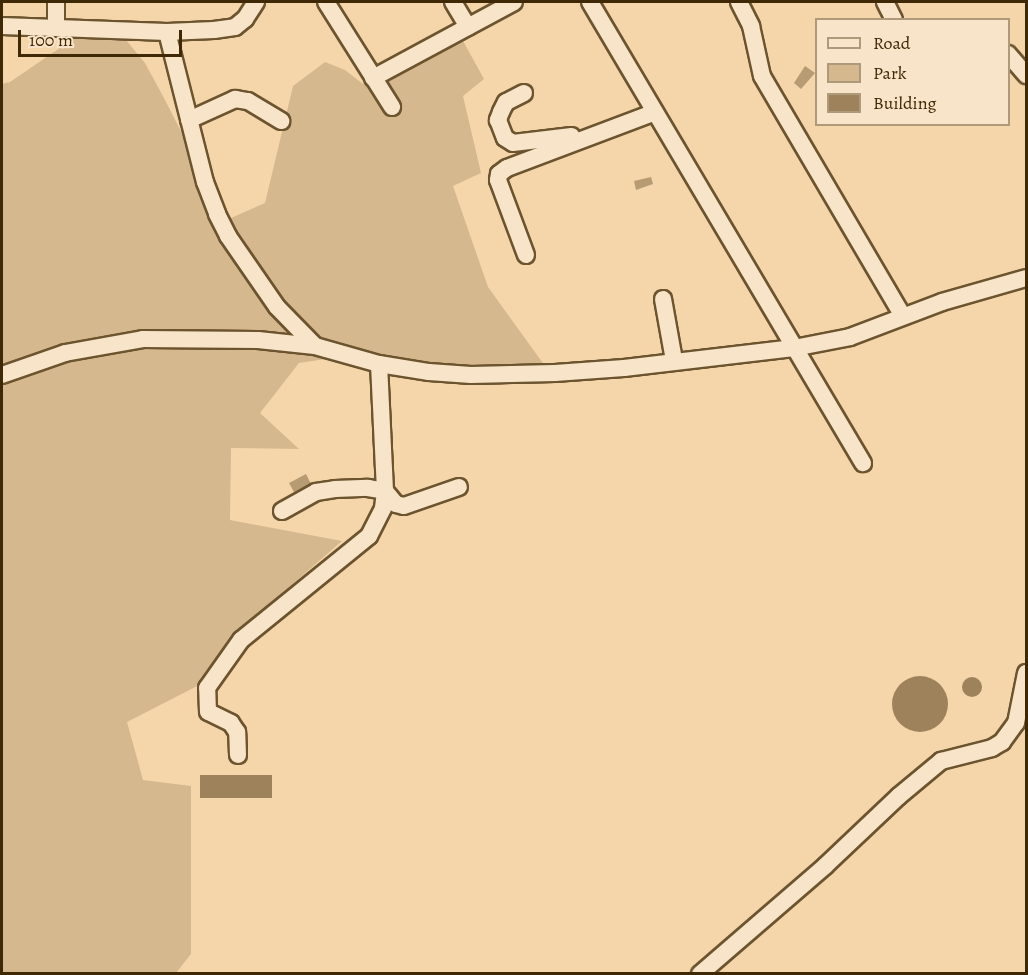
<!DOCTYPE html>
<html>
<head>
<meta charset="utf-8">
<style>
	body { margin:0 }
	#map { position:relative; width:1028px; height:975px; overflow:hidden; background:#f5d6aa; font-family:Alegreya,serif }
	div>[style] { position:absolute }
	.green>* { inset:0; background:#d6b88e }
	.water>* { inset:0; background:#b79b72 }
	.building>* { inset:0; background:#9e825b }
	.round { border-radius:50% }
	.roads { filter:drop-shadow(2px 0 #6c542f) drop-shadow(-2px 0 #6c542f) drop-shadow(0 2px #6c542f) drop-shadow(0 -2px #6c542f) }
	.minor>* { height:16px; margin:-8px; padding:0 8px; transform-origin:8px; border-radius:8px; background:#f8e4c8 }
	span { translate:-50% -50%; white-space:nowrap; text-align:center; line-height:1.15; -webkit-text-stroke:6px #f8e4c8; paint-order:stroke }
	.frame { position:absolute; inset:0; border:3px solid #3f2806; pointer-events:none }
	.legend { position:absolute; left:815px; top:18px; width:195px; height:108px; box-sizing:border-box; background:#f8e4c8; border:2px solid #ae997a; margin:0; padding:8px 10px; list-style:none; font-size:18px; color:#3f2806 }
	.legend li { display:flex; align-items:center; gap:12px; height:30px }
	.legend b { width:30px; border:2px solid #ae997a }
	.scale { position:absolute; left:18px; top:30px; width:164px; height:27px; box-sizing:border-box; border:3px solid #3f2806; border-top:0; padding-left:8px; font-size:18px; line-height:21px; white-space:nowrap; color:#3f2806; -webkit-text-stroke:4px #f8e4c8; paint-order:stroke }
</style>
</head>
<body>
<div id="map">
	<div class="green">
		<div style="clip-path:polygon(121px 34px,145px 63px,165px 100px,189px 147px,205px 201px,231px 218px,265px 203px,293px 86px,325px 62px,345px 70px,363px 84px,395px 72px,462px 39px,484px 79px,463px 96px,481px 173px,453px 186px,488px 287px,545px 366px,466px 368px,366px 353px,299px 363px,260px 413px,299px 449px,231px 448px,230px 520px,342px 541px,233px 636px,205px 682px,127px 722px,143px 780px,191px 786px,191px 954px,176px 973px,2px 973px,2px 84px,10px 82px,73px 39px)"></div>
	</div>
	<div class="water">
		<div style="clip-path:polygon(805px 66px,815px 73px,801px 89px,794px 83px)"></div>
		<div style="clip-path:polygon(651px 177px,653px 184px,636px 190px,634px 181px)"></div>
		<div style="clip-path:polygon(306px 474px,311px 484px,294px 492px,289px 483px)"></div>
	</div>
	<div class="building">
		<div class="round" style="left:892px;top:676px;width:56px;height:56px"></div>
		<div class="round" style="left:962px;top:677px;width:20px;height:20px"></div>
		<div style="clip-path:polygon(200px 775px,272px 775px,272px 798px,200px 798px)"></div>
	</div>
	<div class="roads">
		<div class="minor">
			<div style="left:56px;top:2px;width:26px;rotate:90deg"></div>
			<div style="left:326px;top:2px;width:124px;rotate:57.8deg"></div>
			<div style="left:453px;top:2px;width:29px;rotate:59deg"></div>
			<div style="left:590px;top:2px;width:536px;rotate:59.37deg"></div>
			<div style="left:739px;top:2px;width:27px;rotate:63deg"></div>
			<div style="left:751px;top:26px;width:51px;rotate:77.6deg"></div>
			<div style="left:762px;top:76px;width:278px;rotate:59.6deg"></div>
			<div style="left:885px;top:2px;width:20px;rotate:63deg"></div>
			<div style="left:2px;top:26px;width:165px;rotate:2.1deg"></div>
			<div style="left:167px;top:32px;width:47px;rotate:-2.4deg"></div>
			<div style="left:214px;top:30px;width:21px;rotate:-8deg"></div>
			<div style="left:235px;top:27px;width:13px;rotate:-39deg"></div>
			<div style="left:245px;top:19px;width:20px;rotate:-57deg"></div>
			<div style="left:167px;top:32px;width:155px;rotate:75.8deg"></div>
			<div style="left:205px;top:182px;width:34px;rotate:69deg"></div>
			<div style="left:217px;top:214px;width:25px;rotate:63deg"></div>
			<div style="left:228px;top:236px;width:86px;rotate:55.4deg"></div>
			<div style="left:277px;top:307px;width:54px;rotate:45.7deg"></div>
			<div style="left:1008px;top:54px;width:28px;rotate:49deg"></div>
			<div style="left:373px;top:78px;width:160px;rotate:-28.3deg"></div>
			<div style="left:524px;top:93px;width:20px;rotate:153deg"></div>
			<div style="left:506px;top:102px;width:11px;rotate:117deg"></div>
			<div style="left:501px;top:112px;width:9px;rotate:111deg"></div>
			<div style="left:498px;top:120px;width:19px;rotate:69deg"></div>
			<div style="left:505px;top:138px;width:9px;rotate:32deg"></div>
			<div style="left:513px;top:143px;width:59px;rotate:-6.8deg"></div>
			<div style="left:189px;top:120px;width:51px;rotate:-24.5deg"></div>
			<div style="left:235px;top:99px;width:13px;rotate:9deg"></div>
			<div style="left:248px;top:101px;width:39px;rotate:31deg"></div>
			<div style="left:526px;top:255px;width:80px;rotate:-110.5deg"></div>
			<div style="left:498px;top:180px;width:6px;rotate:-81deg"></div>
			<div style="left:499px;top:174px;width:10px;rotate:-37deg"></div>
			<div style="left:507px;top:168px;width:158px;rotate:-20.7deg"></div>
			<div style="left:663px;top:299px;width:62px;rotate:79.8deg"></div>
			<div style="left:2px;top:375px;width:67px;rotate:-19.2deg"></div>
			<div style="left:65px;top:353px;width:79px;rotate:-10.2deg"></div>
			<div style="left:143px;top:339px;width:115px;rotate:0.5deg"></div>
			<div style="left:258px;top:340px;width:57px;rotate:6deg"></div>
			<div style="left:315px;top:346px;width:66px;rotate:15.7deg"></div>
			<div style="left:379px;top:364px;width:51px;rotate:9.1deg"></div>
			<div style="left:429px;top:372px;width:42px;rotate:4.1deg"></div>
			<div style="left:471px;top:375px;width:84px;rotate:-1.4deg"></div>
			<div style="left:555px;top:373px;width:69px;rotate:-4.1deg"></div>
			<div style="left:624px;top:368px;width:171px;rotate:-6.7deg"></div>
			<div style="left:794px;top:348px;width:57px;rotate:-11.1deg"></div>
			<div style="left:850px;top:337px;width:98px;rotate:-20.8deg"></div>
			<div style="left:942px;top:302px;width:87px;rotate:-15.9deg"></div>
			<div style="left:282px;top:511px;width:39px;rotate:-29deg"></div>
			<div style="left:316px;top:492px;width:19px;rotate:-9deg"></div>
			<div style="left:335px;top:489px;width:33px;rotate:-2deg"></div>
			<div style="left:368px;top:488px;width:17px;rotate:10deg"></div>
			<div style="left:385px;top:491px;width:17px;rotate:50deg"></div>
			<div style="left:396px;top:504px;width:8px;rotate:14deg"></div>
			<div style="left:404px;top:506px;width:58px;rotate:-19.1deg"></div>
			<div style="left:238px;top:755px;width:23px;rotate:-92deg"></div>
			<div style="left:237px;top:732px;width:11px;rotate:-124deg"></div>
			<div style="left:231px;top:723px;width:25px;rotate:-154deg"></div>
			<div style="left:208px;top:712px;width:24px;rotate:-92deg"></div>
			<div style="left:207px;top:688px;width:59px;rotate:-54.7deg"></div>
			<div style="left:241px;top:640px;width:165px;rotate:-39.1deg"></div>
			<div style="left:369px;top:536px;width:31px;rotate:-63deg"></div>
			<div style="left:383px;top:508px;width:17px;rotate:-83deg"></div>
			<div style="left:385px;top:491px;width:127px;rotate:-92.7deg"></div>
			<div style="left:700px;top:974px;width:165px;rotate:-40.8deg"></div>
			<div style="left:825px;top:866px;width:102px;rotate:-43.4deg"></div>
			<div style="left:899px;top:796px;width:55px;rotate:-39.8deg"></div>
			<div style="left:941px;top:761px;width:53px;rotate:-14.3deg"></div>
			<div style="left:992px;top:748px;width:12px;rotate:-31deg"></div>
			<div style="left:1002px;top:742px;width:24px;rotate:-54deg"></div>
			<div style="left:1016px;top:723px;width:51px;rotate:-78.7deg"></div>
		</div>
	</div>
	<div class="frame"></div>
	<ul class="legend">
	<li><b style="height:8px;background:#f8e4c8"></b>Road</li>
	<li><b style="height:16px;background:#d6b88e"></b>Park</li>
	<li><b style="height:16px;background:#9e825b"></b>Building</li>
	</ul>
	<div class="scale">100 m</div>
</div>
</body>
</html>
